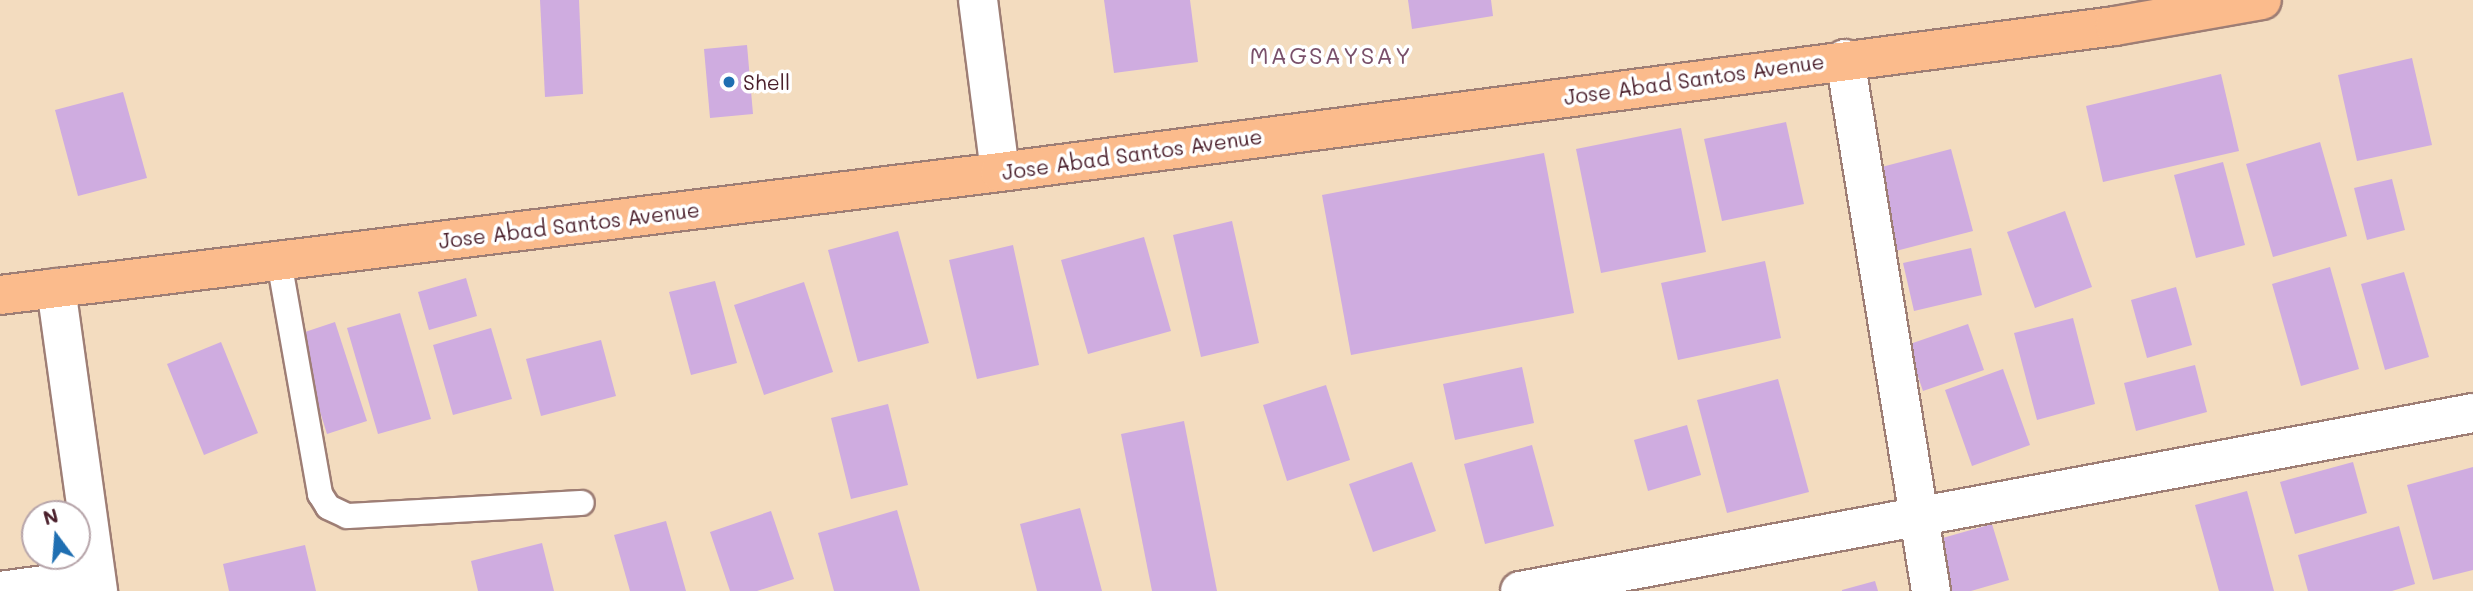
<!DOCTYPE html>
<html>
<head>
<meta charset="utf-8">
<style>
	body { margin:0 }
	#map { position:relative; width:2473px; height:591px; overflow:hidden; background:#f3dcbf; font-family:Mali,sans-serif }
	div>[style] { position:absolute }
	.building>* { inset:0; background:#cface0 }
	.roads { filter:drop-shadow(2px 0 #9e7e75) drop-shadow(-2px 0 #9e7e75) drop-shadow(0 2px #9e7e75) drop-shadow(0 -2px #9e7e75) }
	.service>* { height:24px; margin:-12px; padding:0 12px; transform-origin:12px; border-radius:12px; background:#fff }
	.minor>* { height:38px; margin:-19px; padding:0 19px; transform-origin:19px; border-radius:19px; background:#fff }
	.trunk>* { height:38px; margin:-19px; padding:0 19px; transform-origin:19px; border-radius:19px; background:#fbbb8c }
	.dots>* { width:19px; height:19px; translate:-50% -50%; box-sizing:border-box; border:4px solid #fff; border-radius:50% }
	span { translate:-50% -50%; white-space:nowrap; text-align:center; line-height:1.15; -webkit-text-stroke:7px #fff; paint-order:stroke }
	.street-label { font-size:21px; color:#4a1f2b }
	.poi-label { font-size:21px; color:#4a1f2b }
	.left { translate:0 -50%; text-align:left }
	.quarter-label { font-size:24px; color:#79506a; letter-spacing:2px }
	.north { position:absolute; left:21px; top:500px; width:70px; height:70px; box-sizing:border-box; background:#fff; border:2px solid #b7a5aa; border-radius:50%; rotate:344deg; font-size:19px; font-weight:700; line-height:28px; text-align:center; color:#4a1f2b }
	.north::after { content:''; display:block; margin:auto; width:24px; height:32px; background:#1f6fb2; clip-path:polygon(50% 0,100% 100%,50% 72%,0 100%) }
</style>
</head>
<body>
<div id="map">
	<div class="building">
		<div style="clip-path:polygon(540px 0,579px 0,583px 94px,545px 97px)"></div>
		<div style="clip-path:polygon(1104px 0,1190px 0,1198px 62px,1114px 73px)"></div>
		<div style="clip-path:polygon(1408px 0,1491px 0,1493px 16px,1412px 29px)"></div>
		<div style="clip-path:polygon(747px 45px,753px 114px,710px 118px,704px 49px)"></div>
		<div style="clip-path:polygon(2412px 58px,2432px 145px,2357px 161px,2338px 75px)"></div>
		<div style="clip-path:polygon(2221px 74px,2239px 151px,2103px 182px,2086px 106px)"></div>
		<div style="clip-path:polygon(123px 92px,147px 178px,78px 196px,55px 110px)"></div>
		<div style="clip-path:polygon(1786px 122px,1804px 204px,1722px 221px,1704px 139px)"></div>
		<div style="clip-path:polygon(1681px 128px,1706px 252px,1601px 273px,1576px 149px)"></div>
		<div style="clip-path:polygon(2320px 142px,2347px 236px,2273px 257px,2246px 164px)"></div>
		<div style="clip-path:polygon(1951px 149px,1973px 231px,1892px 252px,1870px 170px)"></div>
		<div style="clip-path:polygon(1544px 153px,1574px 313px,1351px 355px,1322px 195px)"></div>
		<div style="clip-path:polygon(2223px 162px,2245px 245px,2196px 258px,2174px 175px)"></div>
		<div style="clip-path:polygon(2392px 179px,2405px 230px,2367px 240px,2354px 188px)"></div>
		<div style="clip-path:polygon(2065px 211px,2092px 287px,2035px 308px,2007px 232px)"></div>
		<div style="clip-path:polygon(1232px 221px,1259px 343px,1201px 357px,1173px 235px)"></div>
		<div style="clip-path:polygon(898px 231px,929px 343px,858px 362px,828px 250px)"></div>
		<div style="clip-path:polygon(1144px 237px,1171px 331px,1088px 354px,1061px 260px)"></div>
		<div style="clip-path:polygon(1013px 245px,1039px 365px,977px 379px,949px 260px)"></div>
		<div style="clip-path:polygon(1971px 248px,1982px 295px,1914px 311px,1903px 263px)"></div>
		<div style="clip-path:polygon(1765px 261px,1781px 338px,1678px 360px,1661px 283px)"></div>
		<div style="clip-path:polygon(2330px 267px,2359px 369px,2301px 386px,2272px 284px)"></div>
		<div style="clip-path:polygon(2404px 272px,2429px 357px,2385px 370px,2361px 284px)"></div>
		<div style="clip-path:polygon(466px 278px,477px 316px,429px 330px,418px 292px)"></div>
		<div style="clip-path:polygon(715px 281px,737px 363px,691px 375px,669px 292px)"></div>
		<div style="clip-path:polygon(804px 282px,833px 372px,764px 395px,734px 305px)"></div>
		<div style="clip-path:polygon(2176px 287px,2192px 345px,2147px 358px,2131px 300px)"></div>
		<div style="clip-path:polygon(400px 313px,431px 419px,378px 434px,347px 328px)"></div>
		<div style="clip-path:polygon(2073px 318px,2095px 404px,2037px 420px,2014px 333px)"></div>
		<div style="clip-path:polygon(335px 322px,367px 421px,327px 434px,296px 335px)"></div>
		<div style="clip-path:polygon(1968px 324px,1984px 370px,1923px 391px,1907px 345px)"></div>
		<div style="clip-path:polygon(491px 328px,512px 399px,453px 415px,433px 345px)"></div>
		<div style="clip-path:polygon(601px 340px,616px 396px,541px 416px,526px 359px)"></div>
		<div style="clip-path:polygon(221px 342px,258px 433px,204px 455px,167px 364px)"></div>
		<div style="clip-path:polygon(2195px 365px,2207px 412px,2136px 431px,2124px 383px)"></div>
		<div style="clip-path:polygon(1522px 367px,1534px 423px,1455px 440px,1443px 384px)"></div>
		<div style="clip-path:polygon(2003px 369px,2030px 445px,1972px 466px,1945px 390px)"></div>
		<div style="clip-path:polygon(1778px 379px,1809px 492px,1727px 513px,1697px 400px)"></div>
		<div style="clip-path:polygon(1326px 385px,1350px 460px,1287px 481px,1263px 405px)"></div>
		<div style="clip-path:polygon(888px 404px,908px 485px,851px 499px,831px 418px)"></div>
		<div style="clip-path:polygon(1184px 421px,1217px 591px,1152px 591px,1121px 434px)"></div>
		<div style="clip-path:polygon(1687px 425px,1701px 475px,1648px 491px,1634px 440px)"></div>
		<div style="clip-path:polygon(1532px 445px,1554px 526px,1485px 544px,1464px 464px)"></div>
		<div style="clip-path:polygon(1412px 462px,1436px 531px,1373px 552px,1349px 484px)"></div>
		<div style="clip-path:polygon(2353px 462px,2367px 513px,2295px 534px,2280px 482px)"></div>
		<div style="clip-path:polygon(2473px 467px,2473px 570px,2433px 580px,2407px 485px)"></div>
		<div style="clip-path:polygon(2247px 491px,2274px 591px,2219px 591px,2195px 505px)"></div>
		<div style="clip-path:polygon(1080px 508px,1102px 591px,1037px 591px,1020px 524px)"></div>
		<div style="clip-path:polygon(897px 510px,920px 591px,834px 591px,818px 533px)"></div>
		<div style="clip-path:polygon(771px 511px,794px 579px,757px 591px,730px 591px,710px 532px)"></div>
		<div style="clip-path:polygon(666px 521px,686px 591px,630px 591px,614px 535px)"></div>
		<div style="clip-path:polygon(1992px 524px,2009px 580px,1971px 591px,1947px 591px,1932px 541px)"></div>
		<div style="clip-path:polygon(2399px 526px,2415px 584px,2392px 591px,2308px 591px,2298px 555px)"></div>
		<div style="clip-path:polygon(542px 543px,554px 591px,478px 591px,471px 561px)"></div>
		<div style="clip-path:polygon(305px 545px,316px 591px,229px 591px,223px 564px)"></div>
		<div style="clip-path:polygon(1875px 581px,1878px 591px,1842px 591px,1842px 590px)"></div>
	</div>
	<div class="roads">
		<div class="service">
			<div style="left:279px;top:261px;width:237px;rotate:80deg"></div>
			<div style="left:320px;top:494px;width:15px;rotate:58deg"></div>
			<div style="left:328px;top:507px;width:21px;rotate:25deg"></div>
			<div style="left:347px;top:516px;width:235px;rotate:-3.2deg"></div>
		</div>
		<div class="minor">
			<div style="left:978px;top:0;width:173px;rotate:82.7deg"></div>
			<div style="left:1845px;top:59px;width:539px;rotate:80.82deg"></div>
			<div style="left:56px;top:288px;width:306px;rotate:82.1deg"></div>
			<div style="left:0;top:591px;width:96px;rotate:-7.8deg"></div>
			<div style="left:1520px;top:591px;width:969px;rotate:-10.58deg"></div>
		</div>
		<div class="trunk">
			<div style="left:0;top:295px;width:1008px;rotate:-7.01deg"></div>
			<div style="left:1000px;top:172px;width:1125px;rotate:-7.46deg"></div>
			<div style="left:2115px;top:26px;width:149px;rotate:-10deg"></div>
		</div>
	</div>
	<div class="dots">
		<div style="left:729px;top:82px;background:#1f6fb2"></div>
	</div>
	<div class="street-label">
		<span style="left:1694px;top:79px;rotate:-8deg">Jose Abad Santos Avenue</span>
		<span style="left:1132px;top:154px;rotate:-8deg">Jose Abad Santos Avenue</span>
		<span style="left:569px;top:225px;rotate:-7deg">Jose Abad Santos Avenue</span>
	</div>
	<div class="poi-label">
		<span class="left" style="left:743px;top:82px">Shell</span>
	</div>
	<div class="quarter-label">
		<span style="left:1331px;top:55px">MAGSAYSAY</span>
	</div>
	<div class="north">N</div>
</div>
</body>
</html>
